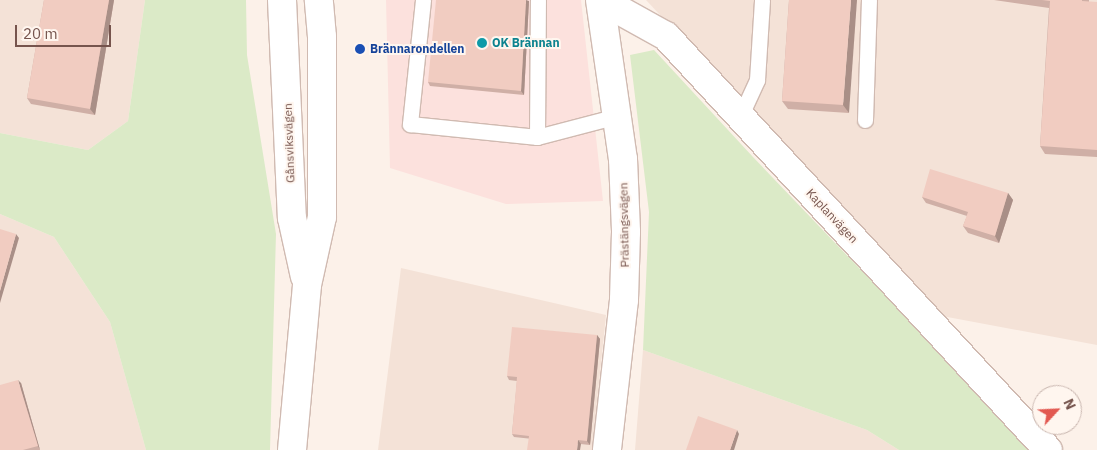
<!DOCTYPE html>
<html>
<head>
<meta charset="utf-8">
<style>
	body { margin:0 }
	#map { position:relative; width:1097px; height:450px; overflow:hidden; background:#fcf1e9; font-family:"IBM Plex Sans",sans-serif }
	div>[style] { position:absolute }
	.residential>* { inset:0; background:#f4e2d7 }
	.commercial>* { inset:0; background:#fce1dd }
	.green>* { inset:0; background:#dbeac7 }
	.roads { filter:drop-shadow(1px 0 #d0bab1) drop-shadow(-1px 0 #d0bab1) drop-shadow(0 1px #d0bab1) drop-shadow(0 -1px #d0bab1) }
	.lane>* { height:15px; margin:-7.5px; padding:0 7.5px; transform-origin:7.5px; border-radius:7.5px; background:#fff }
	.street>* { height:28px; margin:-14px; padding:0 14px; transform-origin:14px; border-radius:14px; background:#fff }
	.secondary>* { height:28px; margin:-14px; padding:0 14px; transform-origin:14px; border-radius:14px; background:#fff }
	.wall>* { inset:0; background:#cfafa6 }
	.shaded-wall>* { inset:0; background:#a98f87 }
	.building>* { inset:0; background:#f1ccc1 }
	.dots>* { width:14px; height:14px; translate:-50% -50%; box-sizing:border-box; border:2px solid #fff6ef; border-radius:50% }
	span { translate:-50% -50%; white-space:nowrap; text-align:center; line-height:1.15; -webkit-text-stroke:4px #fff6ef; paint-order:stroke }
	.culture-label { font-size:12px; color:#0d838f; font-weight:700 }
	.left { translate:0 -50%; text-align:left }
	.transit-label { font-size:12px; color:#164399; font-weight:700 }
	.street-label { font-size:12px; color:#76544d }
	.north { position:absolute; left:1032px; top:385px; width:50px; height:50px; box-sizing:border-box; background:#fff6ef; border:1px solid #c8b5ae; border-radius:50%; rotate:65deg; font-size:14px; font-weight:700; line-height:20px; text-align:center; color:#76544d }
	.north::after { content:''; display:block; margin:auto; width:18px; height:22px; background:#e25951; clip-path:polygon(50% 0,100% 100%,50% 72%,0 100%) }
	.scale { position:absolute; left:15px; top:25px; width:96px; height:22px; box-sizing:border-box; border:2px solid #76544d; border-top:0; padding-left:6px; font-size:15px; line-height:18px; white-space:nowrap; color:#76544d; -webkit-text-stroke:4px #fff6ef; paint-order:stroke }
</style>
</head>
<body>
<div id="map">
	<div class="residential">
		<div style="clip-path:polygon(0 0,145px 0,128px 121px,88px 150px,0 133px)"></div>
		<div style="clip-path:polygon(646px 0,1097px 0,1097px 345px,942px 316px)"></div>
		<div style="clip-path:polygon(0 214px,54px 237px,110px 322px,146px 450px,0 450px)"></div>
		<div style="clip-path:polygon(401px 268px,606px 315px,592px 450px,378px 450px)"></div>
		<div style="clip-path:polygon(643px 350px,867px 430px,899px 450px,635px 450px)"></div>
	</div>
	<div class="commercial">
		<div style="clip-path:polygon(386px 0,581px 0,603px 201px,506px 204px,390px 168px)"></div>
	</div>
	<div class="green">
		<div style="clip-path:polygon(145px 0,246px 0,247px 55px,276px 234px,270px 450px,146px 450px,110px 322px,54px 237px,0 214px,0 133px,88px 150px,128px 121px)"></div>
		<div style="clip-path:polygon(654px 50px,753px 157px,1033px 450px,899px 450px,867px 430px,643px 350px,649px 212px,630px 55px)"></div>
	</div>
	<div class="roads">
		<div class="lane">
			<div style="left:423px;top:0;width:125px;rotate:96deg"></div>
			<div style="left:410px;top:124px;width:128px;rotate:5.8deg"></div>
			<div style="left:537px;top:137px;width:83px;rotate:-14.7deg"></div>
			<div style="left:740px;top:117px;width:41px;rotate:-65.3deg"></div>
			<div style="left:757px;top:80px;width:80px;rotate:-86.4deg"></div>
			<div style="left:865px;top:120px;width:120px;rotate:-88.1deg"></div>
			<div style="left:537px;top:137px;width:137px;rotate:-89.6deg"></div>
		</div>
		<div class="street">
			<div style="left:600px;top:0;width:161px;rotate:81.8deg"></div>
			<div style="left:623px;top:159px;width:73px;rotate:87.6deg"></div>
			<div style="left:626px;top:232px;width:68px;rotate:91.7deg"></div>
			<div style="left:624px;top:300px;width:151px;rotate:96.5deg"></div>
			<div style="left:601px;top:0;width:74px;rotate:29deg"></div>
			<div style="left:666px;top:36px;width:563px;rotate:47.3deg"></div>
		</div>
		<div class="secondary">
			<div style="left:282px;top:0;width:218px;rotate:87.4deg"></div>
			<div style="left:292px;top:218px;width:60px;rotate:77.6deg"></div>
			<div style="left:292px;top:450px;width:166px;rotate:-84.8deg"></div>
			<div style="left:307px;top:285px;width:70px;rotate:-77.6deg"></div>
			<div style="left:322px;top:217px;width:180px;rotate:-90deg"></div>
			<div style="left:322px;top:37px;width:37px;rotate:-95deg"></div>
		</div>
	</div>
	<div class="wall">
		<div style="clip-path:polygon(44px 0,114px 0,95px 115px,31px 104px,27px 98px)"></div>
		<div style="clip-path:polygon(789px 0,849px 113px,788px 109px,782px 101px)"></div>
		<div style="clip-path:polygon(994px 0,1089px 0,1089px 2px,1097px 2px,1097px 157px,1045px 154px,1040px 146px,1049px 8px)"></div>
		<div style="clip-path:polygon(529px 1px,524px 95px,430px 86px,428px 82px)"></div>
		<div style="clip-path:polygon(1008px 193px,1013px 200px,999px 243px,968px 233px,963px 226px,967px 216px,926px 203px,922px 197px)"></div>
		<div style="clip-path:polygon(597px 335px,600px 339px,590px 445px,514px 437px,512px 434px,517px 381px,509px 380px,507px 376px)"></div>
		<div style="clip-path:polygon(21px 383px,40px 450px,0 450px)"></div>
	</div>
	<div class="shaded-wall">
		<div style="clip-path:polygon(109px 0,114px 0,95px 115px,90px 109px)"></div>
		<div style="clip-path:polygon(526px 0,529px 1px,524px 95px,521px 91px)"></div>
		<div style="clip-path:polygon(851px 0,857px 0,849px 113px,843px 105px)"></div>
		<div style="clip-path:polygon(1008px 193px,1013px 200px,999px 243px,995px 236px)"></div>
		<div style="clip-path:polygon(16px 234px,19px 238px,0 303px,0 291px)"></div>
		<div style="clip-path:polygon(597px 335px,600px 339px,590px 445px,587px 441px)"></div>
		<div style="clip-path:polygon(18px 380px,21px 383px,40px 450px,38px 446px)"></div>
		<div style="clip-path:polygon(737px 430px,739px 434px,734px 450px,730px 450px)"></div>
		<div style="clip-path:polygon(578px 440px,581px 444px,580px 450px,577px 450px)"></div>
	</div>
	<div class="building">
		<div style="clip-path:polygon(44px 0,109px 0,90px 109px,27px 98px)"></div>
		<div style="clip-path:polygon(436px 0,526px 0,521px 91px,428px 82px)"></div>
		<div style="clip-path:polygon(789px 0,851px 0,843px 105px,782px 101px)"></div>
		<div style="clip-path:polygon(1042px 0,1082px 0,1082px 1px,1097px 2px,1097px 150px,1040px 146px,1050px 1px)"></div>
		<div style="clip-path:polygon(930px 169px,1008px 193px,995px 236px,963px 226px,968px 212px,922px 197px)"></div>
		<div style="clip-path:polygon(0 229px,16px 234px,0 291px)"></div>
		<div style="clip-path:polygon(512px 327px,597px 335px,587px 441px,578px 440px,577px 450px,527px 450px,529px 436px,512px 434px,517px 377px,507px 376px)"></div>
		<div style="clip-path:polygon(18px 380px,38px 446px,23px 450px,0 450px,0 385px)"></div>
		<div style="clip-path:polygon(698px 416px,737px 430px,730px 450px,686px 450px)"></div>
	</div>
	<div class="dots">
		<div style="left:482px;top:43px;background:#0f9aa8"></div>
		<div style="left:360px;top:49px;background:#1a4fb4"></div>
	</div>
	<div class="culture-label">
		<span class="left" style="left:492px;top:43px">OK Brännan</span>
	</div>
	<div class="transit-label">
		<span class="left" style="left:370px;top:49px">Brännarondellen</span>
	</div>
	<div class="street-label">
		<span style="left:289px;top:143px;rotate:-92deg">Gånsviksvägen</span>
		<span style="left:832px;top:216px;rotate:47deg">Kaplanvägen</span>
		<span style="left:624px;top:225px;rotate:-91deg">Prästängsvägen</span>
	</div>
	<div class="north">N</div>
	<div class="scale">20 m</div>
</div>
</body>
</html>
